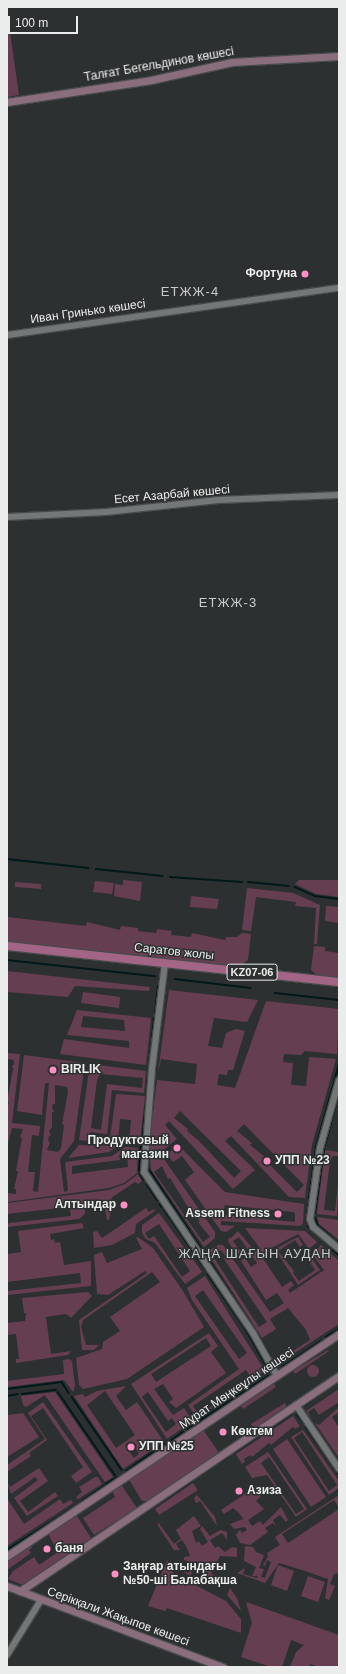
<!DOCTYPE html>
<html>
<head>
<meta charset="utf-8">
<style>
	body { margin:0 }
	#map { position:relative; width:346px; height:1674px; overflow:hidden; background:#2d3030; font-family:Arial,sans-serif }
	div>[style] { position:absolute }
	.green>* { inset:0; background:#663e51 }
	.round { border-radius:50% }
	.stream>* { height:1.5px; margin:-0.75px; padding:0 0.75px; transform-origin:0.75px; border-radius:0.75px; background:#02191b }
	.roads { filter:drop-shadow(1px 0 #484b4b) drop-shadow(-1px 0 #484b4b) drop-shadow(0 1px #484b4b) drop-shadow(0 -1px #484b4b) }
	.tertiary>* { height:6px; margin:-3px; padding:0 3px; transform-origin:3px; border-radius:3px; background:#737777 }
	.secondary>* { height:7px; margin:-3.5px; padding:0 3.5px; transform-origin:3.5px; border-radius:3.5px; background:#8b6e7e }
	.primary>* { height:8px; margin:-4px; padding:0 4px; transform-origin:4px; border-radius:4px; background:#a36585 }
	.dots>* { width:11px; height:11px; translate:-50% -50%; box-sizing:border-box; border:2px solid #2d3030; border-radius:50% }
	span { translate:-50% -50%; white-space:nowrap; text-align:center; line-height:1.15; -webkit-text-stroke:3px #2d3030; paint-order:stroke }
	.shield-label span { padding:1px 3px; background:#2d3030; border:1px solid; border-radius:3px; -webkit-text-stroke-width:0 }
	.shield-label { font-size:11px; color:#ebeded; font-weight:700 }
	.street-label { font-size:12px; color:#ebeded }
	.poi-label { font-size:12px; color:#ebeded; font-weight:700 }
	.right { translate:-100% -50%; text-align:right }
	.left { translate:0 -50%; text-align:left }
	.neighbourhood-label { font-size:13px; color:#c8cccc; letter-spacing:1px }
	.frame { position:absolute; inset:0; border:8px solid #ebeded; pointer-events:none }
	.scale { position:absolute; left:8px; top:16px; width:70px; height:18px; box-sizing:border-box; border:2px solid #ebeded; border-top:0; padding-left:5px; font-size:12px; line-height:14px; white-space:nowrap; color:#ebeded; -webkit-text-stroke:3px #2d3030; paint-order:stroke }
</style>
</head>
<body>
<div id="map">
	<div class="green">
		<div style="clip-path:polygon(7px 11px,19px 95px,7px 97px)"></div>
		<div style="clip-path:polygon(123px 880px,142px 882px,140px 901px,114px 896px,115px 884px,123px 885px)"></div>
		<div style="clip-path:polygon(299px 880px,339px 880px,339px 897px,316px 894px,295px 884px)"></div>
		<div style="clip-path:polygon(95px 881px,114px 883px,112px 894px,93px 892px)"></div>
		<div style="clip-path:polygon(15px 882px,41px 884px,41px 889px,15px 887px)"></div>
		<div style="clip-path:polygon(247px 888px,293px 893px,320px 905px,317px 944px,314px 944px,316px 908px,295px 906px,296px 902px,256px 897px,251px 931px,242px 930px)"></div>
		<div style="clip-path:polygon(191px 896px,219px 899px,217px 909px,190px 907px)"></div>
		<div style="clip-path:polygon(326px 906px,339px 907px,339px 923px,325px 921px)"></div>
		<div style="clip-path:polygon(7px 917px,86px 926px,87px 922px,120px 930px,121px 926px,138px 928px,138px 931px,156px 933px,157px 929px,172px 931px,171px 935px,191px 937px,192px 933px,225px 940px,226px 937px,237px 937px,242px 933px,251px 934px,248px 960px,238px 967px,7px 942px)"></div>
		<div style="clip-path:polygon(314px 946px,325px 947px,325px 951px,339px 953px,339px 978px,317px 975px,311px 970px)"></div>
		<div style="clip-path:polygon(7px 971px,150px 987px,149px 991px,75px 986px,68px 997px,7px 992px)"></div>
		<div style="clip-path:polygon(evenodd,169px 990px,258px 1000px,247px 1022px,214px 1018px,208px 1046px,222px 1048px,226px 1033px,236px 1029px,245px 1031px,233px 1070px,228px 1070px,227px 1075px,219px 1074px,217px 1085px,235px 1088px,266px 1001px,339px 1009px,337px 1054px,305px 1051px,301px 1055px,284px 1054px,283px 1062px,293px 1063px,291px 1085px,306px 1086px,309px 1057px,336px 1059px,312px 1145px,305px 1198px,289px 1197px,231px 1136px,225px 1141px,255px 1170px,233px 1189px,169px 1121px,165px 1125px,177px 1139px,161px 1152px,148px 1153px,157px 1080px,195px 1084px,197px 1064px,161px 1059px,158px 1073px,169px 990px,180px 1111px,241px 1171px,234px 1178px,199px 1141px,187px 1131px,188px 1129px,174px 1118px,180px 1111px,169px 990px,244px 1124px,304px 1185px,297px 1192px,265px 1160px,266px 1158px,250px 1145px,252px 1143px,237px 1131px,244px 1124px)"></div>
		<div style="clip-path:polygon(83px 992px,120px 997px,119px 1008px,81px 1003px)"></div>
		<div style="clip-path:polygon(evenodd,77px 1010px,151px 1018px,146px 1065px,60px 1054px,64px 1039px,129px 1048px,129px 1041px,67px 1035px,77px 1010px,83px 1016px,124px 1020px,125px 1031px,81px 1027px,83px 1016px)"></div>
		<div style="clip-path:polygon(evenodd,7px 1053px,20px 1054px,12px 1123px,40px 1126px,39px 1136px,32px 1135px,28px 1172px,35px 1172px,33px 1191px,38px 1192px,49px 1083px,45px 1083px,42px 1115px,17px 1111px,24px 1055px,85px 1063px,74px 1141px,60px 1159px,64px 1192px,68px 1191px,65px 1162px,112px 1156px,125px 1147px,138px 1148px,137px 1173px,124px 1183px,109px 1188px,7px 1202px,7px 1193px,16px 1194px,16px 1189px,14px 1189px,18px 1171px,16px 1171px,22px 1138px,20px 1137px,23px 1129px,12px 1128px,7px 1147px,7px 1107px,9px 1102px,7px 1102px,13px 1069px,12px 1065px,14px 1065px,14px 1060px,7px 1059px,7px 1053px,55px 1085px,67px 1087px,68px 1092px,62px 1124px,64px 1125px,61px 1148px,58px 1152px,47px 1150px,50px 1142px,48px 1141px,49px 1136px,51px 1136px,49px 1131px,52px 1127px,52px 1113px,54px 1111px,52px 1108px,53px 1104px,55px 1104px,55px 1085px,7px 1053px,127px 1154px,128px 1167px,72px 1174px,72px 1166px,120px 1160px,119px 1155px,127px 1154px)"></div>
		<div style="clip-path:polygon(evenodd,90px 1064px,146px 1071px,144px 1093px,112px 1090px,107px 1134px,90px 1132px,89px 1141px,79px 1140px,90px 1064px,100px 1074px,143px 1078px,142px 1088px,107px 1084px,101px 1130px,91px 1128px,97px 1080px,100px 1074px)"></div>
		<div style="clip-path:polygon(116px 1094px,145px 1096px,140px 1143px,129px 1142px,131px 1120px,120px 1119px,118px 1141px,122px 1143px,109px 1152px,68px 1158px,79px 1145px,109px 1146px)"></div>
		<div style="clip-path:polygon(evenodd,181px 1148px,225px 1192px,304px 1204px,303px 1224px,299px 1226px,221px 1221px,221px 1225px,235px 1226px,226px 1232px,221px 1231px,185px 1180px,194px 1172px,182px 1156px,173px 1162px,167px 1154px,174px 1149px,176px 1151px,181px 1148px,225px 1205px,293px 1212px,295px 1213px,295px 1222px,222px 1215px,225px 1205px)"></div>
		<div style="clip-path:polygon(325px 1150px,339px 1152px,339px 1156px,333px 1156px,330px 1161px,324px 1210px,335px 1211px,339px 1176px,337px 1216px,317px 1214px)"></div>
		<div style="clip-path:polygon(evenodd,160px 1157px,164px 1159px,215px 1232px,215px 1238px,204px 1247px,151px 1170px,150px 1158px,160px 1157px,162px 1166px,168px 1179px,170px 1178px,189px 1209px,200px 1221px,198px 1222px,210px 1237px,203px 1242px,154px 1172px,162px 1166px)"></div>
		<div style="clip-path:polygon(138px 1174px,142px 1181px,138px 1184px,135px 1182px,111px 1198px,113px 1202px,109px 1220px,107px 1220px,104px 1202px,85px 1205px,85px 1214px,79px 1219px,7px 1227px,9px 1223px,71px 1216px,69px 1207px,7px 1214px,7px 1203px,109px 1190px,125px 1184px)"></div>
		<div style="clip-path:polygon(146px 1208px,149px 1212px,154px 1209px,155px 1211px,136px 1224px,135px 1233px,112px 1245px,94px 1248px,93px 1232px,97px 1231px,102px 1238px)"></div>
		<div style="clip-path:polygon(evenodd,159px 1213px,202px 1272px,185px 1284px,155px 1243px,146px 1239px,142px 1233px,142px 1225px,159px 1213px,159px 1224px,190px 1271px,182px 1277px,154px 1236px,149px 1239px,145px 1233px,159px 1224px)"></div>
		<div style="clip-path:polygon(317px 1217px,339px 1220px,339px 1240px,319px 1224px)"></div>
		<div style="clip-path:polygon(82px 1223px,84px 1228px,50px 1234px,51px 1240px,54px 1239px,55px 1243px,60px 1242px,64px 1265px,91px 1261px,91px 1286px,7px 1295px,7px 1291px,81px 1283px,80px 1273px,7px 1282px,7px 1254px,21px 1252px,18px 1231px)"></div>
		<div style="clip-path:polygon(evenodd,245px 1228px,305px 1231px,317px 1242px,309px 1249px,298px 1234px,260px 1254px,282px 1287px,291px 1281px,294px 1285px,288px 1290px,290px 1293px,324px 1270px,313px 1255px,321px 1245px,339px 1261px,339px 1324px,279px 1363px,278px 1361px,310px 1340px,306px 1330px,288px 1308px,270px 1319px,276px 1329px,262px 1338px,207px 1252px,218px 1245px,223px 1245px,270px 1312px,284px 1303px,277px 1293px,266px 1300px,241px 1261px,245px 1258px,251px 1267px,257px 1263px,239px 1237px,233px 1241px,241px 1252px,237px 1255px,228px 1241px,229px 1237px,231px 1238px,238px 1231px,254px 1250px,259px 1247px,245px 1228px,221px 1250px,226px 1257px,224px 1259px,267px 1322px,259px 1327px,212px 1255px,221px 1250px)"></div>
		<div style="clip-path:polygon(138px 1237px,153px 1248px,183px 1291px,204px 1327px,127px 1379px,83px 1389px,79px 1385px,76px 1358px,102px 1349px,103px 1342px,120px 1331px,110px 1317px,160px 1282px,152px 1272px,83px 1320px,81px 1327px,86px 1345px,99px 1345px,94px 1350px,82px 1350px,79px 1320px,147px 1273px,145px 1271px,108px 1295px,97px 1294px,94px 1255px,102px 1252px,107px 1263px,142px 1249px,136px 1238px)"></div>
		<div style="clip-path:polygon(298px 1237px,303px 1245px,300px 1247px,295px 1240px,278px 1251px,294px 1271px,293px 1273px,299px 1281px,315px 1270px,309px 1261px,312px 1259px,320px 1270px,298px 1285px,275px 1249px)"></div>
		<div style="clip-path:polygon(evenodd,205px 1276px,265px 1371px,197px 1418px,188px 1405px,239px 1369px,192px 1300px,187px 1288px,205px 1276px,203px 1290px,247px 1353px,239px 1359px,195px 1296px,203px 1290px,205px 1276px,246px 1370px,252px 1378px,199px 1415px,193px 1406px,246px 1370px)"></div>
		<div style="clip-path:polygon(88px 1292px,92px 1296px,71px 1318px,66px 1314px,46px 1317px,51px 1354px,71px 1351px,68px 1355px,16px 1363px,16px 1359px,19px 1359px,16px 1334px,7px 1335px,7px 1323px,25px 1321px,26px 1313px,24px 1313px,22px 1298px)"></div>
		<div style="clip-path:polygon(evenodd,209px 1333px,218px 1346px,211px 1352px,226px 1373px,176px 1408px,169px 1402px,173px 1399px,163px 1384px,154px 1389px,173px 1415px,184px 1408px,193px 1421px,167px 1439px,131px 1384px,209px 1333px,206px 1338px,211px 1346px,156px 1382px,151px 1374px,206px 1338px,209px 1333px,148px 1392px,168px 1421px,172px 1418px,176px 1424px,166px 1432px,142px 1397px,148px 1392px)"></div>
		<div style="clip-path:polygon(328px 1350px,329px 1351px,295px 1374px,293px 1371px)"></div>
		<div style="clip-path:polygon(69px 1359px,72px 1361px,75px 1386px,73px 1392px,64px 1380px,7px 1387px,7px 1381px,64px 1374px,63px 1360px)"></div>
		<div class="round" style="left:307px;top:1365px;width:12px;height:12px"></div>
		<div style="clip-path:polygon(274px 1384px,276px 1387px,243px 1409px,241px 1406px)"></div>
		<div style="clip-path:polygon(evenodd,126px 1386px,116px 1396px,126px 1410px,137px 1402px,164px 1442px,123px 1469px,74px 1396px,83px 1394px,85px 1397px,97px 1391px,126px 1386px,105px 1391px,135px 1435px,116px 1448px,87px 1405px,105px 1391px,126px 1386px,131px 1441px,139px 1454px,134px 1458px,125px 1445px,131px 1441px)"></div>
		<div style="clip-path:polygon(339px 1389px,339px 1402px,319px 1415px,314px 1408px,308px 1412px,312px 1420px,306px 1411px)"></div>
		<div style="clip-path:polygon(55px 1392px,113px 1477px,105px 1482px,45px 1395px,26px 1407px,23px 1405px,21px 1396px)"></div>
		<div style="clip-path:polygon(43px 1402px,92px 1472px,76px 1483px,71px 1476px,83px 1467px,43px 1408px,31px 1416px,47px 1440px,29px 1453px,31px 1456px,7px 1472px,7px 1465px,45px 1439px,28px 1413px)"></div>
		<div style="clip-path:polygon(285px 1403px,287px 1407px,254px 1429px,251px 1424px)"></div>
		<div style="clip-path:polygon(339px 1407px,339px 1412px,332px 1417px,339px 1428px,339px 1458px,315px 1423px,319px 1425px)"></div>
		<div style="clip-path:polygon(7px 1410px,8px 1415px,23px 1413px,39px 1437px,7px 1457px)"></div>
		<div style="clip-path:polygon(293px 1416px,300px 1426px,295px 1429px,293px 1427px,271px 1445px,269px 1443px,252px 1457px,250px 1455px,244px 1459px,245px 1462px,242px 1464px,236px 1454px)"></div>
		<div style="clip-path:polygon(202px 1428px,219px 1453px,147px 1501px,142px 1501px,128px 1478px)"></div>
		<div style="clip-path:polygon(evenodd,303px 1430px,339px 1481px,339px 1488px,329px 1495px,291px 1437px,303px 1430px,302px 1432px,337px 1485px,329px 1491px,294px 1438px,302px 1432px)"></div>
		<div style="clip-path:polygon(287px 1439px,326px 1497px,311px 1507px,273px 1449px)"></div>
		<div style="clip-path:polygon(evenodd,268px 1452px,307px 1509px,296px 1517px,267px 1475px,252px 1478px,245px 1467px,268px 1452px,269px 1457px,304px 1509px,296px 1514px,261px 1463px,269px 1457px)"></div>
		<div style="clip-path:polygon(39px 1468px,48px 1481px,20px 1501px,28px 1512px,55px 1492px,58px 1496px,27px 1516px,14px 1498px,38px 1480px,35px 1477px,11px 1494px,7px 1482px,10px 1487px)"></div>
		<div style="clip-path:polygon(95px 1477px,98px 1477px,102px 1484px,78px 1499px,76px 1497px,82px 1492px,79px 1487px)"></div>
		<div style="clip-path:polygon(120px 1483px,137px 1508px,94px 1535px,83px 1518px,115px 1497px,111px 1489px)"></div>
		<div style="clip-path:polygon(193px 1483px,198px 1490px,159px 1515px,155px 1509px)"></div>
		<div style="clip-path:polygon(252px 1489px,261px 1496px,256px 1501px,264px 1509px,248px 1520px,252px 1526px,260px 1521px,263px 1525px,281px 1507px,288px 1520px,286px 1522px,280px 1515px,273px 1520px,276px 1527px,273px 1523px,265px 1528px,268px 1532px,250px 1545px,240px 1543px,236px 1535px,240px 1530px,242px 1533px,247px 1530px,245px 1527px,234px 1529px,230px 1524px,243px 1519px,239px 1513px,233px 1508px,224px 1514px,221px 1510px)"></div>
		<div style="clip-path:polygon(197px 1495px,215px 1517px,217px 1526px,200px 1501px,196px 1503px,194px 1498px)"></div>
		<div style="clip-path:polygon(339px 1495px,339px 1508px,334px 1500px,282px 1534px,288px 1543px,339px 1509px,339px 1573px,334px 1574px,330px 1584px,335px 1586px,329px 1600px,325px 1598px,328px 1579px,302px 1570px,279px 1563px,265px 1583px,237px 1573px,245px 1568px,243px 1574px,257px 1578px,258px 1576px,252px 1576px,256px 1567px,244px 1561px,245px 1546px,253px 1547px,256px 1552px,264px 1555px,259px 1568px,264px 1569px,261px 1577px,265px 1578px,271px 1562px,267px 1560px,265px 1566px,263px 1565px,268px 1557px,267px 1553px,280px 1545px,275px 1537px)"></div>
		<div style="clip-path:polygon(7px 1498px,24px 1524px,60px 1499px,63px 1504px,71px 1500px,73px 1503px,7px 1546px)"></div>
		<div style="clip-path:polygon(75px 1513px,91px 1538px,23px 1585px,8px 1579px,13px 1571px,34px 1557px,39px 1565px,58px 1552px,47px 1532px)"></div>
		<div style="clip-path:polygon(194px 1516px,201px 1526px,192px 1531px,196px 1543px,199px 1541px,202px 1546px,208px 1542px,200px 1529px,202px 1526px,210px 1536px,220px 1530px,227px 1532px,227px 1540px,222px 1533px,210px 1540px,215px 1548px,218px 1546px,225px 1552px,232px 1547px,237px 1548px,237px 1557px,220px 1556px,211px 1574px,215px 1576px,214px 1580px,204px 1576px,202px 1580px,199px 1579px,208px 1566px,198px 1562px,190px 1576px,185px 1573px,184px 1571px,188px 1573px,192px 1563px,184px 1560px,184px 1557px,190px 1556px,186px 1546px,182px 1540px,176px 1544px,180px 1550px,174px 1550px,158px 1526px,158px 1522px,174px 1544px,181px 1539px,176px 1530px)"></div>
		<div style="clip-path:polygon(29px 1544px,32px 1548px,29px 1550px,31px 1553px,7px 1570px,7px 1559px)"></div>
		<div style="clip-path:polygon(167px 1560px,174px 1574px,226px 1601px,241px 1619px,241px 1633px,167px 1608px,165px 1611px,148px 1606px)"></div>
		<div style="clip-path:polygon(278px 1565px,294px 1571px,287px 1591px,271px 1585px)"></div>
		<div style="clip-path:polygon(308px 1576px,325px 1582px,318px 1602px,301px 1596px)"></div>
		<div style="clip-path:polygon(230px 1588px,237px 1598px,241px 1611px,227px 1595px)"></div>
		<div style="clip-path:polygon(246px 1602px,339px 1635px,339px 1667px,318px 1667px,310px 1664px,309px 1667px,290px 1667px,296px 1652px,304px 1645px,291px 1640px,282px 1667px,271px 1667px,241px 1657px,252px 1623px)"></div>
	</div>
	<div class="stream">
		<div style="left:7px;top:859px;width:82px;rotate:6.3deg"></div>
		<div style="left:96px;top:869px;width:67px;rotate:6deg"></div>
		<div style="left:170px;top:877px;width:72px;rotate:4deg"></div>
		<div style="left:248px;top:882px;width:41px;rotate:5.6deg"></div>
		<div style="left:295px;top:887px;width:22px;rotate:24deg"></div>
		<div style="left:315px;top:896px;width:24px;rotate:7deg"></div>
		<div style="left:7px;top:960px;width:149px;rotate:6.2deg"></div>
		<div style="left:175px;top:979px;width:76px;rotate:6.8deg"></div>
		<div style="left:275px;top:993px;width:64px;rotate:6.2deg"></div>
		<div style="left:155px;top:1015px;width:29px;rotate:-84deg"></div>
		<div style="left:150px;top:1063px;width:45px;rotate:-84.9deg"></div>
		<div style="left:155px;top:1075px;width:26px;rotate:-86deg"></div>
		<div style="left:147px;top:1089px;width:10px;rotate:-84deg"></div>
		<div style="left:146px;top:1102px;width:6px;rotate:-81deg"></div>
		<div style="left:144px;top:1117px;width:1px;rotate:-45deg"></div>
		<div style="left:142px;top:1145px;width:25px;rotate:-85deg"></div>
		<div style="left:325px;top:1146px;width:55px;rotate:-75.2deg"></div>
		<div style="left:140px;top:1153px;width:6px;rotate:-81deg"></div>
		<div style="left:147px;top:1166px;width:100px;rotate:56.5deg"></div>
		<div style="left:139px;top:1171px;width:14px;rotate:-86deg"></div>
		<div style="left:140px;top:1174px;width:7px;rotate:56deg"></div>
		<div style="left:147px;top:1184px;width:20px;rotate:57deg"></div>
		<div style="left:309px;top:1199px;width:52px;rotate:-82.3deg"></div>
		<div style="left:316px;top:1147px;width:86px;rotate:-74.5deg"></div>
		<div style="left:160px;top:1204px;width:4px;rotate:56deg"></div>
		<div style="left:164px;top:1209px;width:74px;rotate:55.5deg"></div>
		<div style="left:315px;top:1213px;width:64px;rotate:-81.9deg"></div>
		<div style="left:315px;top:1217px;width:9px;rotate:69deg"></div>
		<div style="left:318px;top:1225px;width:28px;rotate:42deg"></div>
		<div style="left:307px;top:1221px;width:16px;rotate:-86deg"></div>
		<div style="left:308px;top:1226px;width:6px;rotate:51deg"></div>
		<div style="left:333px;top:1250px;width:8px;rotate:40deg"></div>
		<div style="left:204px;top:1252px;width:103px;rotate:56.9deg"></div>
		<div style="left:208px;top:1274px;width:69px;rotate:55.6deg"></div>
		<div style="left:247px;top:1331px;width:45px;rotate:60.6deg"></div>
		<div style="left:326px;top:1337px;width:15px;rotate:-32deg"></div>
		<div style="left:263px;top:1343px;width:16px;rotate:60deg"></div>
		<div style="left:274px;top:1361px;width:4px;rotate:63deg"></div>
		<div style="left:282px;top:1367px;width:47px;rotate:-33.7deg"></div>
		<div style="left:7px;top:1389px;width:55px;rotate:-7.3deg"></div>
		<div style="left:62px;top:1382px;width:13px;rotate:58deg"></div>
		<div style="left:58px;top:1392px;width:101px;rotate:55.5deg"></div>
		<div style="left:22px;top:1394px;width:34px;rotate:-7deg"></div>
		<div style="left:7px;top:1396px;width:11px;rotate:-10deg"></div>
		<div style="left:72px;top:1397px;width:88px;rotate:55.6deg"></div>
		<div style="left:305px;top:1405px;width:19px;rotate:-36deg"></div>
		<div style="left:297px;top:1414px;width:11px;rotate:52deg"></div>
		<div style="left:198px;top:1422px;width:84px;rotate:-33.3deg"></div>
		<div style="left:272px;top:1427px;width:23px;rotate:-34deg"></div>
		<div style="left:306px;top:1427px;width:57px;rotate:54.9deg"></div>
		<div style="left:187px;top:1429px;width:9px;rotate:-32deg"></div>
		<div style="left:322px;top:1438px;width:30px;rotate:56deg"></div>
		<div style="left:169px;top:1442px;width:17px;rotate:-36deg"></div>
		<div style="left:235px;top:1452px;width:36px;rotate:-34deg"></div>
		<div style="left:126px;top:1471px;width:47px;rotate:-34.7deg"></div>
		<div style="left:197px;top:1477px;width:37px;rotate:-33deg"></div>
		<div style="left:106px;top:1484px;width:13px;rotate:-32deg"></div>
		<div style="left:82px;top:1501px;width:27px;rotate:-34deg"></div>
		<div style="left:153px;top:1507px;width:47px;rotate:-33.7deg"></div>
		<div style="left:142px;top:1514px;width:8px;rotate:-30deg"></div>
		<div style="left:104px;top:1540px;width:44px;rotate:-34.8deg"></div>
		<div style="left:7px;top:1550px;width:78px;rotate:-32.5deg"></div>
		<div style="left:28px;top:1591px;width:76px;rotate:-34.3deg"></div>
		<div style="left:78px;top:1616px;width:49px;rotate:21.4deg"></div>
		<div style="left:137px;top:1639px;width:47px;rotate:20deg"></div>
	</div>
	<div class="roads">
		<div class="tertiary">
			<div style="left:7px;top:335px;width:335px;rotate:-8.1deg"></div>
			<div style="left:7px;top:517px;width:99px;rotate:-2.9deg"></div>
			<div style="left:106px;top:512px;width:113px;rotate:-6.1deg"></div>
			<div style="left:218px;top:500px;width:121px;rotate:-2.4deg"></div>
			<div style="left:165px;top:963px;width:107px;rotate:97deg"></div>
			<div style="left:152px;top:1069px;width:103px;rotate:94.4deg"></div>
			<div style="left:144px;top:1172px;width:194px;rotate:55.9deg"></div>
			<div style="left:253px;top:1333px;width:49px;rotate:60.8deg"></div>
			<div style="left:339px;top:1080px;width:71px;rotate:105.6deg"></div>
			<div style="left:320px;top:1148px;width:72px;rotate:98deg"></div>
			<div style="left:310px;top:1219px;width:9px;rotate:69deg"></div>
			<div style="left:313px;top:1227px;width:34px;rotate:40deg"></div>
			<div style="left:296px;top:1405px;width:77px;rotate:56.1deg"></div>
			<div style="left:7px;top:1655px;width:65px;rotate:-58.3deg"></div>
		</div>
		<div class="secondary">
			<div style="left:7px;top:102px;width:146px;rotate:-8.7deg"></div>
			<div style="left:151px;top:80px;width:83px;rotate:-12.5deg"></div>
			<div style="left:232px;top:62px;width:107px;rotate:-3.2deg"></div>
			<div style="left:7px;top:1556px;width:399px;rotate:-33.8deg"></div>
			<div style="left:7px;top:1586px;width:231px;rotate:20.6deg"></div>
			<div style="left:20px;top:1591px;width:385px;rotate:-34deg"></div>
		</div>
		<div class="primary">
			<div style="left:7px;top:946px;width:334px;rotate:6.2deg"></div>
		</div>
	</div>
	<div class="dots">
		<div style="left:305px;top:274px;background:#fc8fc3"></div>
		<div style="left:53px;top:1070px;background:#fc8fc3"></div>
		<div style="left:177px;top:1148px;background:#fc8fc3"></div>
		<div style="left:267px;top:1161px;background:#fc8fc3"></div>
		<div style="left:124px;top:1205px;background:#fc8fc3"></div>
		<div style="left:278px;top:1214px;background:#fc8fc3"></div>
		<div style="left:223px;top:1432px;background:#fc8fc3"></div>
		<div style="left:131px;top:1447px;background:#fc8fc3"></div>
		<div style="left:239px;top:1491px;background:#fc8fc3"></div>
		<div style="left:47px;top:1549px;background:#fc8fc3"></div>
		<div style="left:115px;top:1574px;background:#fc8fc3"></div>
	</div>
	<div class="shield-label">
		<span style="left:252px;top:972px">KZ07-06</span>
	</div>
	<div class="street-label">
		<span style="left:159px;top:65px;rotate:-10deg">Талғат Бегельдинов көшесі</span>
		<span style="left:88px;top:312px;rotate:-8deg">Иван Гринько көшесі</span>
		<span style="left:172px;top:495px;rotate:-5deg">Есет Азарбай көшесі</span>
		<span style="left:174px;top:952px;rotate:6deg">Саратов жолы</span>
		<span style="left:237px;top:1389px;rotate:-34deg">Мұрат Мөңкеұлы көшесі</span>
		<span style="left:118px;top:1617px;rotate:20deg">Серікқали Жақыпов көшесі</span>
	</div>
	<div class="poi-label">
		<span class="right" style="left:297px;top:274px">Фортуна</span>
		<span class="left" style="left:61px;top:1070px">BIRLIK</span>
		<span class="right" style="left:169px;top:1148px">Продуктовый<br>магазин</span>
		<span class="left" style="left:275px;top:1161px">УПП №23</span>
		<span class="right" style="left:116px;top:1205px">Алтындар</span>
		<span class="right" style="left:270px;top:1214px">Assem Fitness</span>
		<span class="left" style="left:231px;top:1432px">Көктем</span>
		<span class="left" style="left:139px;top:1447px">УПП №25</span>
		<span class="left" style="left:247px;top:1491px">Азиза</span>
		<span class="left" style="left:55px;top:1549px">баня</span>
		<span class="left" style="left:123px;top:1574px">Заңғар атындағы<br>№50-ші Балабақша</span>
	</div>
	<div class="neighbourhood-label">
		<span style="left:190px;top:292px">ЕТЖЖ-4</span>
		<span style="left:228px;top:603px">ЕТЖЖ-3</span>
		<span style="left:255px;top:1254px">ЖАҢА ШАҒЫН АУДАН</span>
	</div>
	<div class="frame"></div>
	<div class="scale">100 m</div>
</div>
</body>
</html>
